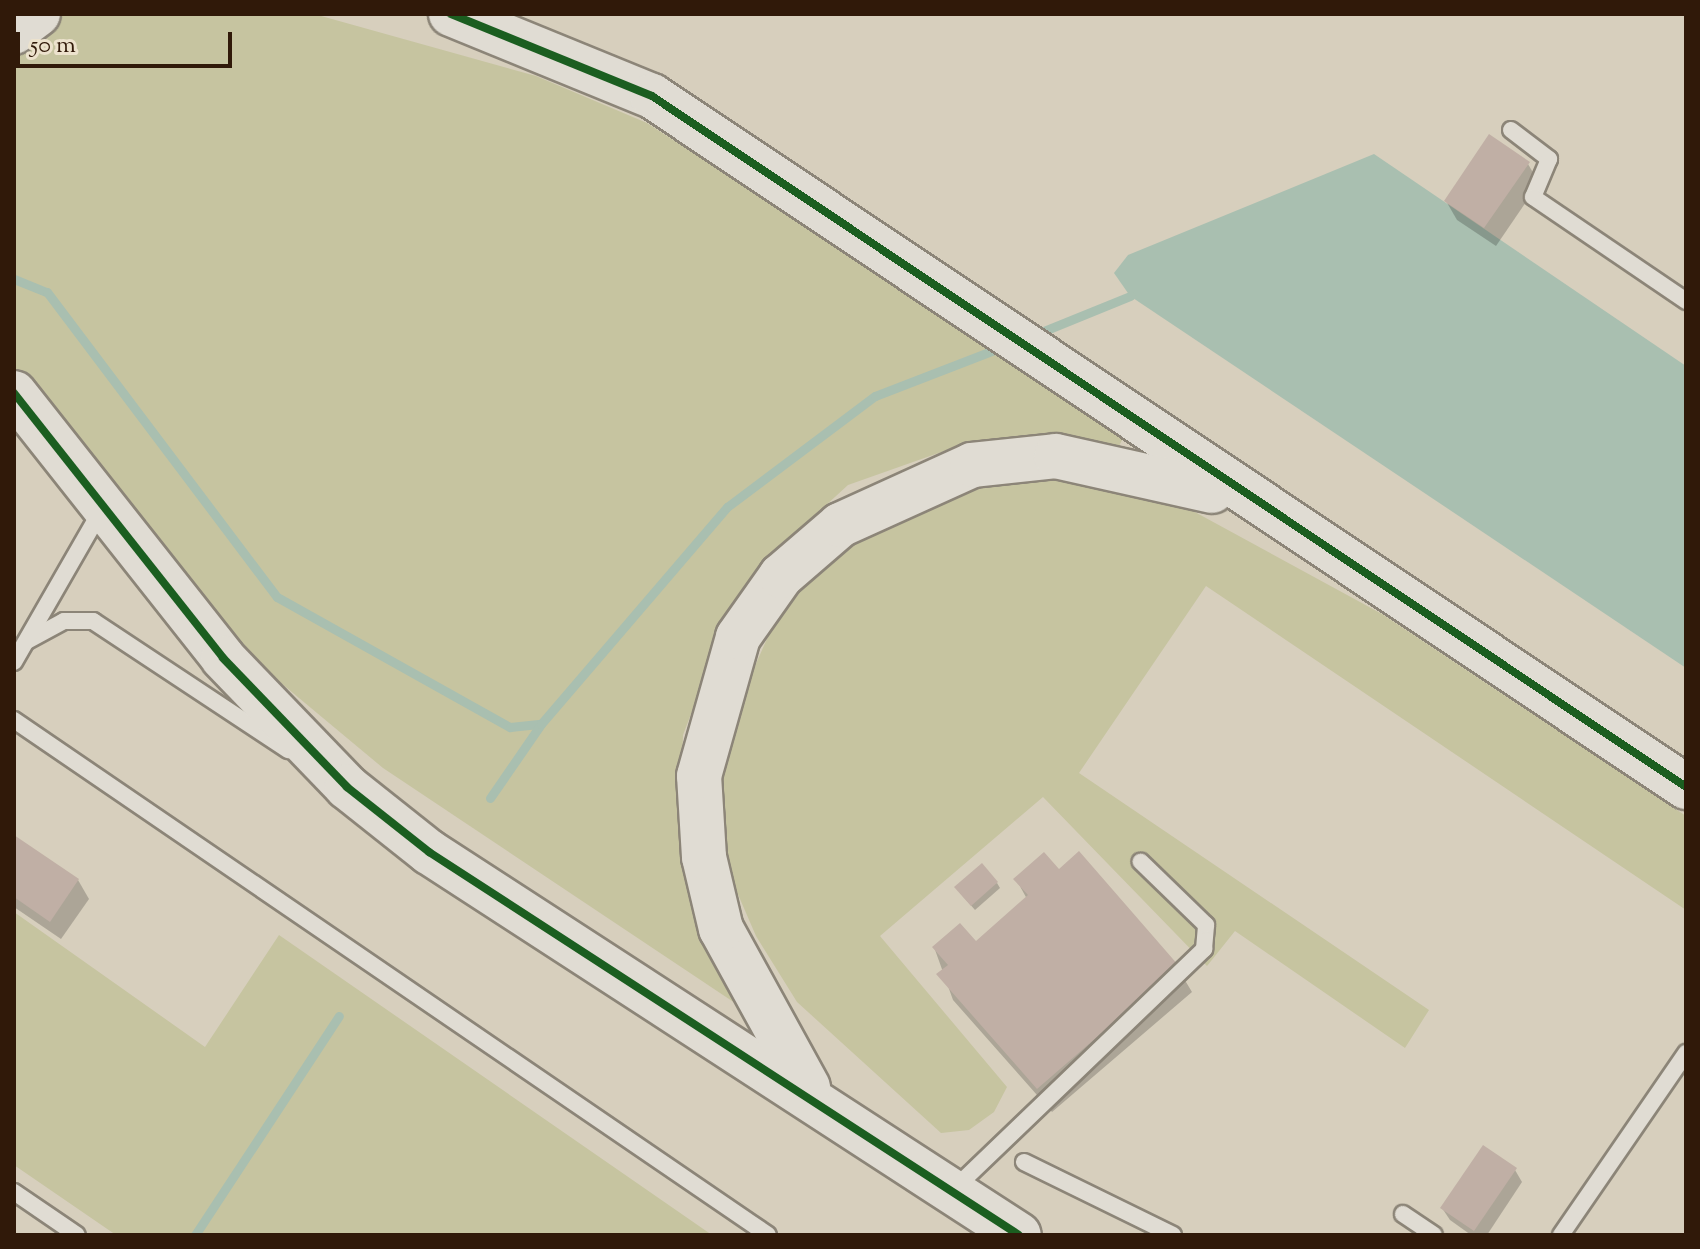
<!DOCTYPE html>
<html>
<head>
<meta charset="utf-8">
<style>
	body { margin:0 }
	#map { position:relative; width:1700px; height:1249px; overflow:hidden; background:#d7cfbd; font-family:"Sorts Mill Goudy",serif }
	div>[style] { position:absolute }
	.green>* { inset:0; background:#c6c4a0 }
	.water>* { inset:0; background:#a9bfb0 }
	.shadow>* { inset:0; background:#0003 }
	.stream>* { height:9px; margin:-4.5px; padding:0 4.5px; transform-origin:4.5px; border-radius:4.5px; background:#a9bfb0 }
	.building>* { inset:0; background:#c0afa5 }
	.roads { filter:drop-shadow(2px 0 #8c8578) drop-shadow(-2px 0 #8c8578) drop-shadow(0 2px #8c8578) drop-shadow(0 -2px #8c8578) }
	.lane>* { height:16px; margin:-8px; padding:0 8px; transform-origin:8px; border-radius:8px; background:#e0dcd3 }
	.secondary>* { height:44px; margin:-22px; padding:0 22px; transform-origin:22px; border-radius:22px; background:#e0dcd3 }
	.cycleway>* { height:8px; margin:-4px; padding:0 4px; transform-origin:4px; border-radius:4px; background:#1b5e20 }
	span { translate:-50% -50%; white-space:nowrap; text-align:center; line-height:1.15; -webkit-text-stroke:8px #ece2cd; paint-order:stroke }
	.frame { position:absolute; inset:0; border:16px solid #301909; pointer-events:none }
	.scale { position:absolute; left:16px; top:32px; width:216px; height:36px; box-sizing:border-box; border:4px solid #301909; border-top:0; padding-left:10px; font-size:24px; line-height:28px; white-space:nowrap; color:#301909; -webkit-text-stroke:6px #ece2cd; paint-order:stroke }
</style>
</head>
<body>
<div id="map">
	<div class="green">
		<div style="clip-path:polygon(14px 14px,314px 14px,536px 76px,647px 123px,1125px 434px,1118px 448px,1020px 437px,947px 450px,848px 485px,774px 553px,718px 643px,683px 735px,680px 836px,702px 935px,744px 997px,735px 1003px,383px 768px,251px 658px,14px 386px)"></div>
		<div style="clip-path:polygon(1062px 471px,1160px 493px,1382px 614px,1686px 816px,1686px 910px,1206px 586px,1079px 773px,1429px 1010px,1405px 1048px,1235px 931px,1207px 966px,1043px 797px,880px 936px,1007px 1087px,994px 1112px,969px 1130px,941px 1133px,797px 1002px,756px 936px,724px 862px,720px 786px,736px 709px,770px 632px,813px 575px,880px 517px,973px 485px)"></div>
		<div style="clip-path:polygon(14px 912px,205px 1047px,279px 935px,712px 1235px,116px 1235px,14px 1165px)"></div>
	</div>
	<div class="water">
		<div style="clip-path:polygon(1374px 154px,1686px 366px,1686px 668px,1130px 296px,1114px 273px,1128px 255px)"></div>
	</div>
	<div class="shadow">
		<div style="clip-path:polygon(1528px 164px,1539px 183px,1496px 246px,1457px 220px,1446px 201px)"></div>
		<div style="clip-path:polygon(14px 837px,78px 880px,89px 899px,61px 939px,14px 907px)"></div>
		<div style="clip-path:polygon(1058px 872px,1177px 967px,1192px 992px,1052px 1112px,953px 1000px,934px 947px,976px 943px,1027px 899px,1016px 879px)"></div>
		<div style="clip-path:polygon(997px 883px,1000px 888px,975px 910px,960px 893px)"></div>
		<div style="clip-path:polygon(1515px 1170px,1522px 1182px,1487px 1235px,1471px 1235px,1450px 1220px,1442px 1208px)"></div>
	</div>
	<div class="stream">
		<div style="left:14px;top:279px;width:35px;rotate:22deg"></div>
		<div style="left:47px;top:292px;width:382px;rotate:53deg"></div>
		<div style="left:277px;top:597px;width:267px;rotate:29.2deg"></div>
		<div style="left:510px;top:727px;width:31px;rotate:-6deg"></div>
		<div style="left:1034px;top:335px;width:104px;rotate:-22.1deg"></div>
		<div style="left:490px;top:798px;width:90px;rotate:-55.4deg"></div>
		<div style="left:541px;top:724px;width:286px;rotate:-49.4deg"></div>
		<div style="left:727px;top:507px;width:185px;rotate:-36.9deg"></div>
		<div style="left:875px;top:396px;width:136px;rotate:-21.1deg"></div>
		<div style="left:195px;top:1235px;width:262px;rotate:-56.7deg"></div>
	</div>
	<div class="building">
		<div style="clip-path:polygon(1489px 134px,1530px 162px,1484px 228px,1444px 201px)"></div>
		<div style="clip-path:polygon(14px 835px,79px 879px,50px 922px,14px 897px)"></div>
		<div style="clip-path:polygon(1079px 851px,1179px 966px,1037px 1089px,936px 974px,948px 965px,932px 947px,960px 923px,976px 941px,1028px 895px,1013px 879px,1044px 852px,1059px 869px)"></div>
		<div style="clip-path:polygon(982px 863px,998px 882px,971px 906px,954px 887px)"></div>
		<div style="clip-path:polygon(1483px 1145px,1517px 1168px,1474px 1231px,1440px 1208px)"></div>
	</div>
	<div class="roads">
		<div class="lane">
			<div style="left:1511px;top:130px;width:48px;rotate:37.3deg"></div>
			<div style="left:1549px;top:159px;width:41px;rotate:112.8deg"></div>
			<div style="left:1533px;top:197px;width:185px;rotate:34.2deg"></div>
			<div style="left:27px;top:641px;width:42px;rotate:-28.4deg"></div>
			<div style="left:64px;top:621px;width:29px"></div>
			<div style="left:93px;top:621px;width:234px;rotate:33.5deg"></div>
			<div style="left:14px;top:662px;width:177px;rotate:-60.1deg"></div>
			<div style="left:14px;top:720px;width:913px;rotate:34.33deg"></div>
			<div style="left:1024px;top:1162px;width:166px;rotate:26.1deg"></div>
			<div style="left:954px;top:1189px;width:347px;rotate:-43.8deg"></div>
			<div style="left:1204px;top:949px;width:24px;rotate:-85deg"></div>
			<div style="left:1206px;top:925px;width:91px;rotate:-135.9deg"></div>
			<div style="left:14px;top:1192px;width:76px;rotate:34.3deg"></div>
			<div style="left:1403px;top:1214px;width:37px;rotate:34deg"></div>
			<div style="left:1561px;top:1235px;width:221px;rotate:-55.5deg"></div>
		</div>
		<div class="secondary">
			<div style="left:451px;top:14px;width:217px;rotate:22.2deg"></div>
			<div style="left:652px;top:96px;width:1244px;rotate:33.75deg"></div>
			<div style="left:14px;top:32px;width:30px;rotate:-37deg"></div>
			<div style="left:14px;top:393px;width:337px;rotate:51.7deg"></div>
			<div style="left:223px;top:658px;width:179px;rotate:46.1deg"></div>
			<div style="left:347px;top:787px;width:105px;rotate:38.4deg"></div>
			<div style="left:429px;top:852px;width:703px;rotate:32.99deg"></div>
			<div style="left:808px;top:1087px;width:180px;rotate:-118.8deg"></div>
			<div style="left:721px;top:929px;width:74px;rotate:-103.3deg"></div>
			<div style="left:704px;top:857px;width:81px;rotate:-93.5deg"></div>
			<div style="left:699px;top:776px;width:144px;rotate:-74.3deg"></div>
			<div style="left:738px;top:637px;width:75px;rotate:-54.8deg"></div>
			<div style="left:781px;top:576px;width:78px;rotate:-40.8deg"></div>
			<div style="left:840px;top:525px;width:145px;rotate:-24.4deg"></div>
			<div style="left:972px;top:465px;width:84px;rotate:-6.1deg"></div>
			<div style="left:1056px;top:456px;width:160px;rotate:12.6deg"></div>
		</div>
	</div>
	<div class="cycleway">
		<div style="left:451px;top:14px;width:217px;rotate:22.2deg"></div>
		<div style="left:652px;top:96px;width:1244px;rotate:33.75deg"></div>
		<div style="left:14px;top:393px;width:337px;rotate:51.7deg"></div>
		<div style="left:223px;top:658px;width:179px;rotate:46.1deg"></div>
		<div style="left:347px;top:787px;width:105px;rotate:38.4deg"></div>
		<div style="left:429px;top:852px;width:703px;rotate:32.99deg"></div>
	</div>
	<div class="frame"></div>
	<div class="scale">50 m</div>
</div>
</body>
</html>
